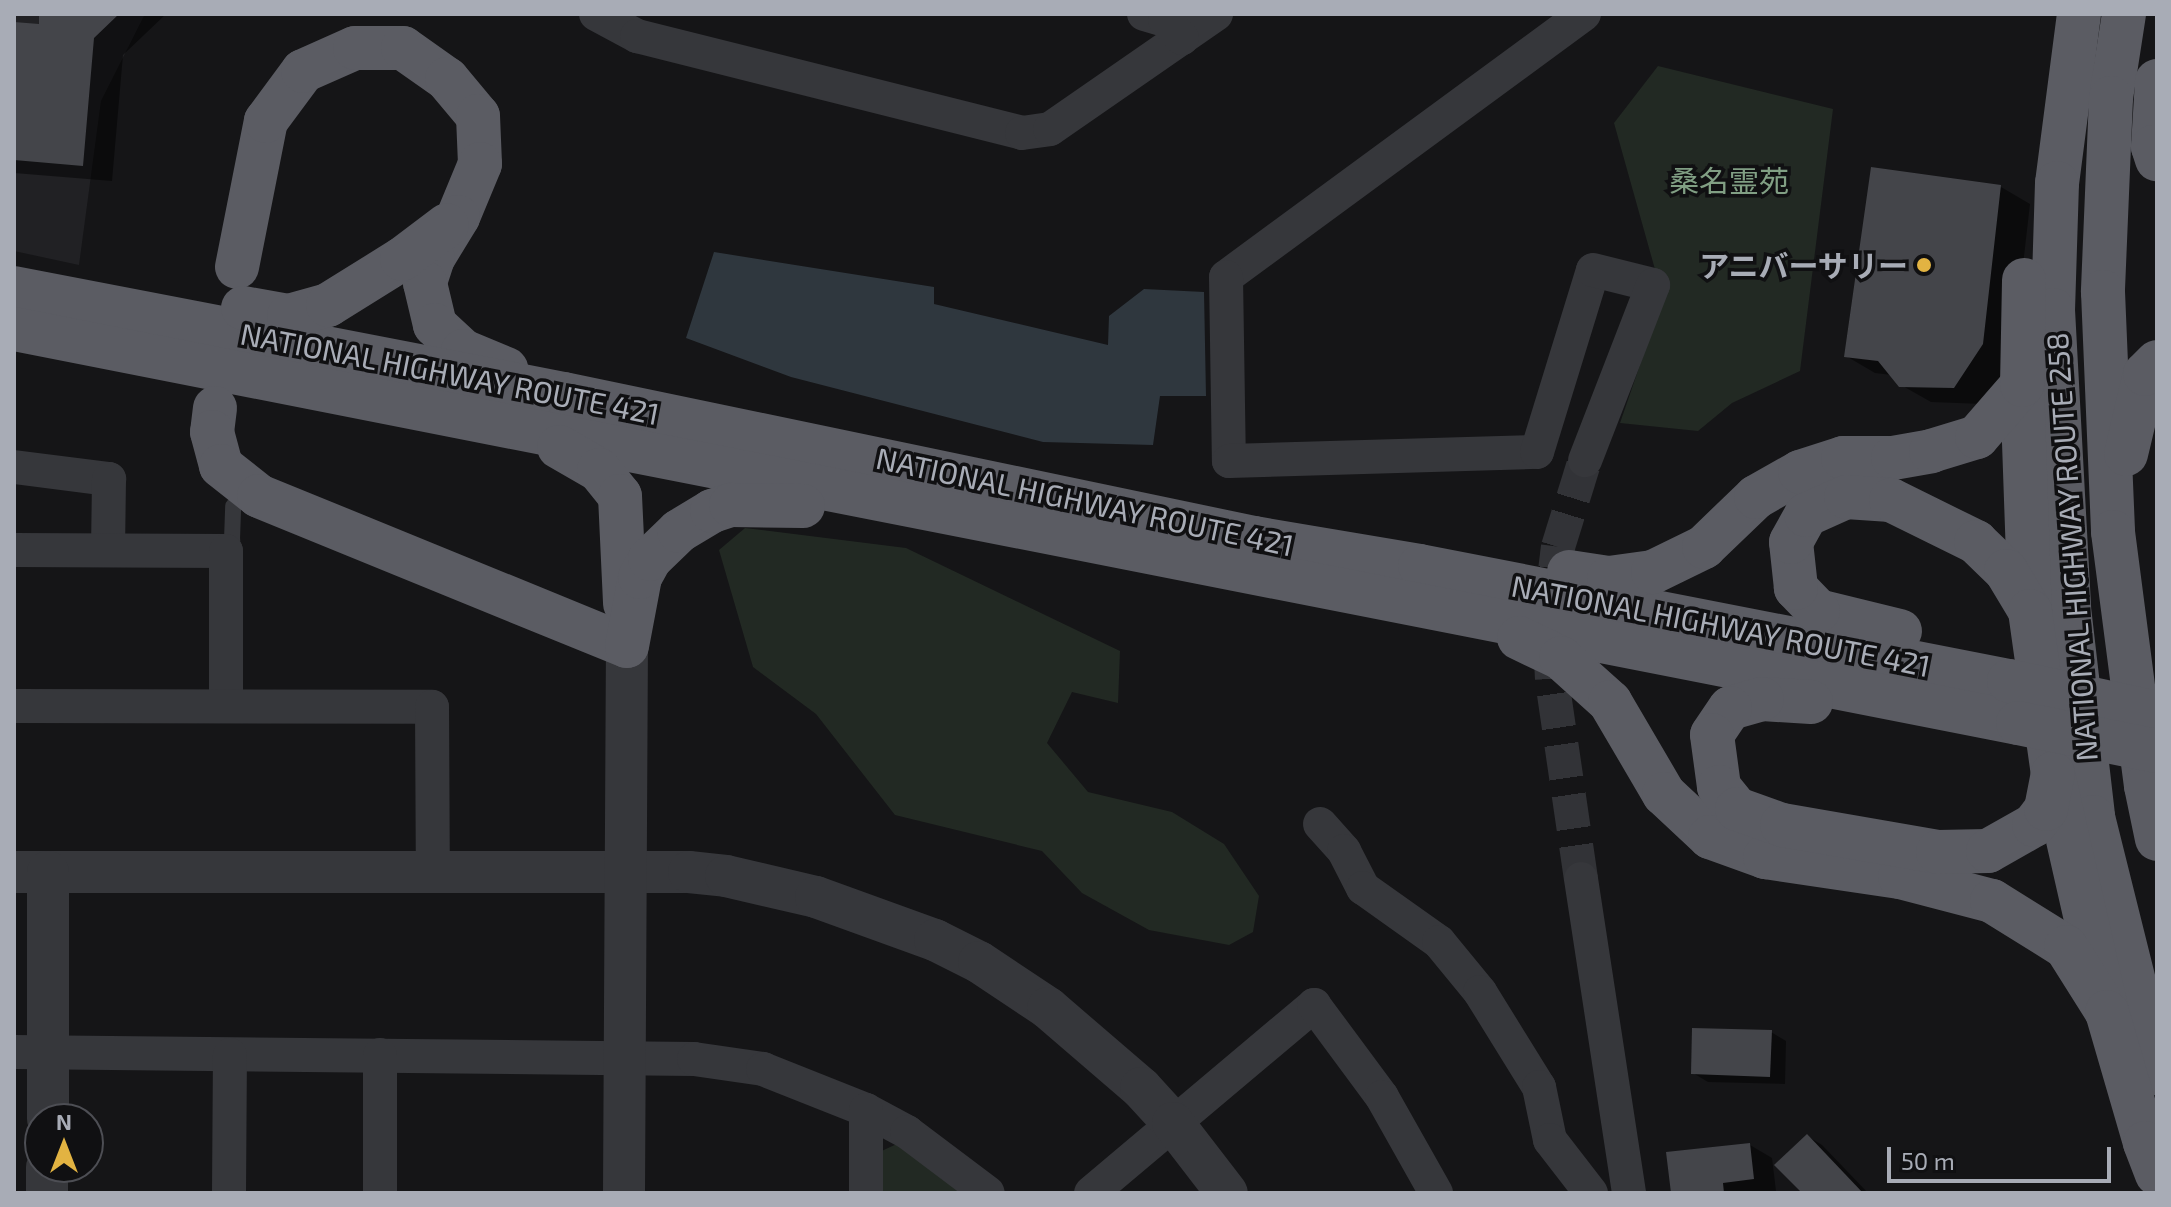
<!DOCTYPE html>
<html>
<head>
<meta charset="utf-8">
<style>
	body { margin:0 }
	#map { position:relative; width:2171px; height:1207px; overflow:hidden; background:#151517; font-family:"Exo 2","Noto Sans JP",sans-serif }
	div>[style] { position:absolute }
	.built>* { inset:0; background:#212124 }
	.green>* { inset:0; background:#222923 }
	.water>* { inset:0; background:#2f373e }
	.shadow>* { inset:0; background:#0007 }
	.building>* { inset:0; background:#44454a }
	.minor-tunnel>* { height:34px; margin-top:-17px; transform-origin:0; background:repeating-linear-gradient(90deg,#323337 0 34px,transparent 0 51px) }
	.service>* { height:16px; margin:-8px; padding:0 8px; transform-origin:8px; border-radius:8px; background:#36373b }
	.minor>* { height:34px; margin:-17px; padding:0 17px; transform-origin:17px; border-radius:17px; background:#36373b }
	.tertiary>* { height:42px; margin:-21px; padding:0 21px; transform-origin:21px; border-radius:21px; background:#36373b }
	.trunk>* { height:44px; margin:-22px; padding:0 22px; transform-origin:22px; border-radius:22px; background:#5b5c63 }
	.trunk-bridge>* { height:44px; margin:-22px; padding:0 22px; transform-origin:22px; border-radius:22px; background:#5b5c63 }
	.dots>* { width:22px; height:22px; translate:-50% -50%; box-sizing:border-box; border:4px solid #101012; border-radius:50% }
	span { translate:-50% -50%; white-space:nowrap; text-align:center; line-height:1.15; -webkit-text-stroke:7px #101012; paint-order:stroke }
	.park-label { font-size:30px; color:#819f84 }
	.poi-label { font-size:30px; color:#a8acb6; font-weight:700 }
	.right { translate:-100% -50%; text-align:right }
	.street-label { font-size:30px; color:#a8acb6 }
	.frame { position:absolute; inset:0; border:16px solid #a8acb6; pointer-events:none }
	.north { position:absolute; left:24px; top:1103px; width:80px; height:80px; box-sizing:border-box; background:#101012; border:2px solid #4d4e54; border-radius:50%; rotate:0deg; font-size:22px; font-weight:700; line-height:32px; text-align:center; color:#a8acb6 }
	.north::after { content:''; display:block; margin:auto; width:28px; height:36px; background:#e2b342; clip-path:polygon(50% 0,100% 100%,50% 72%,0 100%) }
	.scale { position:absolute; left:1887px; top:1147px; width:224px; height:36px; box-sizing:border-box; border:4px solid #a8acb6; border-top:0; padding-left:10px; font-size:24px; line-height:28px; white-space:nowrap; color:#a8acb6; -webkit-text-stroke:6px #101012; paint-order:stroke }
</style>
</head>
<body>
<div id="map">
	<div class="built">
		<div style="clip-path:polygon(14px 14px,145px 14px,101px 101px,79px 265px,14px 251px)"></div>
	</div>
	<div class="green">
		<div style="clip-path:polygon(1658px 66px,1833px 109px,1800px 371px,1732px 403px,1698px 431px,1620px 423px,1663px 298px,1614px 123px)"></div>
		<div style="clip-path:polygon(745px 528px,906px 548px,1120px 651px,1118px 703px,1072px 692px,1047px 743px,1088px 792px,1172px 812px,1224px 844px,1259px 896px,1253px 932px,1229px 945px,1149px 930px,1082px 893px,1042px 851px,895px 815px,816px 714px,753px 667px,719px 550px)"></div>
		<div style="clip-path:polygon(899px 1143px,969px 1193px,875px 1193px,875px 1154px)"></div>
	</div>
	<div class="water">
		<div style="clip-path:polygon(714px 252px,934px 287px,934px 304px,1108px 345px,1109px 316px,1144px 289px,1204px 292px,1206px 396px,1160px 396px,1153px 445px,1043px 442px,791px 377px,686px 338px)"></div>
	</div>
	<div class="shadow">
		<div style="clip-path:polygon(41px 14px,166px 14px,123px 55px,112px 181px,14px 173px,14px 24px,40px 26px)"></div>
		<div style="clip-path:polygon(2001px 187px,2030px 204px,2012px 361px,1983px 404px,1931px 402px,1901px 385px,1892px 375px,1875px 373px,1846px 356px)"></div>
		<div style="clip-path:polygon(1771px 1032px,1786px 1041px,1785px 1084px,1708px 1082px,1693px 1073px)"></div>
		<div style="clip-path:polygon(1807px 1136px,1822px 1145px,1868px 1193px,1804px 1193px)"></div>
		<div style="clip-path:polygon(1750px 1145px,1772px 1158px,1776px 1191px,1673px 1193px)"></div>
	</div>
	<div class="building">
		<div style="clip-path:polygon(39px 14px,119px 14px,94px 38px,83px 166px,14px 160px,14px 22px,39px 24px)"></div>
		<div style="clip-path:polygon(1871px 167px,2001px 185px,1983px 344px,1954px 388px,1899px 387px,1878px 361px,1844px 357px)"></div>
		<div style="clip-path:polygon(1692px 1028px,1772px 1030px,1770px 1077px,1691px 1074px)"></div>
		<div style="clip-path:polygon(1807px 1134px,1863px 1193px,1802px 1193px,1774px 1165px)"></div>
		<div style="clip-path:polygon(1750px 1143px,1754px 1179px,1723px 1183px,1724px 1193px,1671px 1193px,1666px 1152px)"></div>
	</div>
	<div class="minor-tunnel">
		<div style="left:1581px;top:879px;width:202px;rotate:-98.3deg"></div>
		<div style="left:1552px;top:679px;width:60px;rotate:-92.9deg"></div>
		<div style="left:1549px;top:619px;width:73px;rotate:-82.9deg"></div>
		<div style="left:1558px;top:547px;width:91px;rotate:-72.8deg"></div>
	</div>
	<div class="service">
		<div style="left:226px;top:551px;width:13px;rotate:-61deg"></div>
		<div style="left:232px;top:540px;width:34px;rotate:-88deg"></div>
	</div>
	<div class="minor">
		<div style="left:596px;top:14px;width:47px;rotate:28.2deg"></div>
		<div style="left:637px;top:36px;width:397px;rotate:14.1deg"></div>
		<div style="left:1022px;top:133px;width:28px;rotate:-8deg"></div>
		<div style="left:1050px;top:129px;width:202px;rotate:-34.7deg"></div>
		<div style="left:1144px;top:14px;width:22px;rotate:16deg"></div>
		<div style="left:1165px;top:20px;width:25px;rotate:47deg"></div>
		<div style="left:1584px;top:14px;width:444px;rotate:143.7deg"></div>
		<div style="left:1226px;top:277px;width:184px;rotate:89.1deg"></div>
		<div style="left:1229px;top:461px;width:308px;rotate:-1.7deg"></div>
		<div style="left:1537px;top:452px;width:190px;rotate:-72.9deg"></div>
		<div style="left:1593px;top:270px;width:62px;rotate:14deg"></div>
		<div style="left:1653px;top:285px;width:188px;rotate:111.2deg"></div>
		<div style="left:14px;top:467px;width:96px;rotate:7.2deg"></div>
		<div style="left:109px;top:479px;width:71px;rotate:90.8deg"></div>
		<div style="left:14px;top:550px;width:212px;rotate:0.3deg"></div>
		<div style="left:226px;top:551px;width:155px;rotate:90deg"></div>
		<div style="left:14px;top:706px;width:418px;rotate:0.1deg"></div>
		<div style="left:432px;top:707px;width:165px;rotate:89.7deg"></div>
		<div style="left:1320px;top:824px;width:36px;rotate:48deg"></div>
		<div style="left:1344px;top:851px;width:42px;rotate:62.8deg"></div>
		<div style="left:1363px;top:888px;width:93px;rotate:35.4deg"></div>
		<div style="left:1439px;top:942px;width:65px;rotate:50.6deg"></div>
		<div style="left:1480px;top:992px;width:112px;rotate:58.2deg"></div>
		<div style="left:1539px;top:1087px;width:54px;rotate:78.3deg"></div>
		<div style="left:1550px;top:1140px;width:67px;rotate:52.3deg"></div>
		<div style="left:1581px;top:879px;width:318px;rotate:81.3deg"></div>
		<div style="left:14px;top:1052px;width:680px;rotate:0.59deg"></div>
		<div style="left:694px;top:1059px;width:70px;rotate:8.2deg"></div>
		<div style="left:763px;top:1069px;width:111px;rotate:21.7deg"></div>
		<div style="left:866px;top:1110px;width:47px;rotate:28.2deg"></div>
		<div style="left:907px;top:1132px;width:101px;rotate:37deg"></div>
		<div style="left:866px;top:1110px;width:83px;rotate:90deg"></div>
		<div style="left:229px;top:1193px;width:138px;rotate:-89.6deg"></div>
		<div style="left:380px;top:1193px;width:138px;rotate:-90deg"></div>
		<div style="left:1091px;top:1193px;width:292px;rotate:-40.1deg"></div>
		<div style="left:1314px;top:1005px;width:114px;rotate:53.5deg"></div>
		<div style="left:1382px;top:1097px;width:110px;rotate:60.6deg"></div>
	</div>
	<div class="tertiary">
		<div style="left:14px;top:872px;width:675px"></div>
		<div style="left:689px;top:872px;width:37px;rotate:6deg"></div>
		<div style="left:726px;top:876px;width:92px;rotate:13.1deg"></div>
		<div style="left:816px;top:897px;width:127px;rotate:19.9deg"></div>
		<div style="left:935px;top:940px;width:49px;rotate:26.6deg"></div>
		<div style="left:979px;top:962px;width:83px;rotate:33.7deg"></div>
		<div style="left:1048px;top:1008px;width:123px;rotate:40.7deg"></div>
		<div style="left:1141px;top:1088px;width:47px;rotate:47.6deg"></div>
		<div style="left:1173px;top:1123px;width:88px;rotate:52.4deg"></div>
		<div style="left:48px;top:872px;width:247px;rotate:90deg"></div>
		<div style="left:47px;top:1193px;width:26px;rotate:-90deg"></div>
		<div style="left:624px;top:1193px;width:547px;rotate:-89.69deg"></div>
	</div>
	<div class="trunk">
		<div style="left:2079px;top:14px;width:170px;rotate:97.4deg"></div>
		<div style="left:2057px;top:183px;width:127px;rotate:91.8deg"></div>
		<div style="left:2053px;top:310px;width:298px;rotate:86.9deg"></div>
		<div style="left:2069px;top:608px;width:210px;rotate:83.4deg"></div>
		<div style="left:2093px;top:817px;width:264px;rotate:76deg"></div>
		<div style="left:2124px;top:14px;width:85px;rotate:98.8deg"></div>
		<div style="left:2111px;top:98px;width:194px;rotate:92.4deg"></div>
		<div style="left:2103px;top:292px;width:240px;rotate:87.6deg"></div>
		<div style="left:2113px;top:532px;width:256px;rotate:82.6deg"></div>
		<div style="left:2146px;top:786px;width:54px;rotate:78.3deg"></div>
		<div style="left:2157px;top:81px;width:66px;rotate:93.5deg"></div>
		<div style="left:2153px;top:147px;width:13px;rotate:72deg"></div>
		<div style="left:237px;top:267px;width:149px;rotate:-78.8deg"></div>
		<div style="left:266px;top:121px;width:62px;rotate:-53.5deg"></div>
		<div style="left:303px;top:71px;width:57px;rotate:-23.9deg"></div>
		<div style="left:355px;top:48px;width:48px"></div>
		<div style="left:403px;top:48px;width:54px;rotate:35.2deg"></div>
		<div style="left:447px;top:79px;width:48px;rotate:50deg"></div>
		<div style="left:478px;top:116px;width:48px;rotate:87.6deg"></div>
		<div style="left:480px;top:164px;width:57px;rotate:112.5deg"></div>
		<div style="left:458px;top:217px;width:48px;rotate:121.4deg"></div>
		<div style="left:433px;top:258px;width:26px;rotate:108deg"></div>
		<div style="left:425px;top:283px;width:43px;rotate:76.6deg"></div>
		<div style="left:435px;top:325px;width:38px;rotate:43deg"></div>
		<div style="left:463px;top:351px;width:47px;rotate:22.7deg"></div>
		<div style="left:14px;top:288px;width:560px;rotate:10.91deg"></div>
		<div style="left:564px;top:394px;width:705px;rotate:11.79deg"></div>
		<div style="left:1254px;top:538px;width:168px;rotate:9.6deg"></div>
		<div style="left:1420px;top:566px;width:600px;rotate:11.05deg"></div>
		<div style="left:243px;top:308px;width:47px;rotate:9.9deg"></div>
		<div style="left:289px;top:316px;width:41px;rotate:-15.8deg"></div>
		<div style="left:328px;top:305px;width:87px;rotate:-31.9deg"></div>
		<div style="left:402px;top:259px;width:56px;rotate:-37.1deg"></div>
		<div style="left:14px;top:329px;width:2042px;rotate:11.12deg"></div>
		<div style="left:2022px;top:385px;width:224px;rotate:88deg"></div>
		<div style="left:215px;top:408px;width:24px;rotate:97deg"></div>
		<div style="left:212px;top:432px;width:35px;rotate:75deg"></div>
		<div style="left:221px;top:466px;width:48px;rotate:38.3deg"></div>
		<div style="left:259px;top:496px;width:397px;rotate:22.2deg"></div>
		<div style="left:559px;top:447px;width:46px;rotate:29.9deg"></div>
		<div style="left:599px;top:470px;width:33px;rotate:51deg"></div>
		<div style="left:620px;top:496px;width:108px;rotate:87.3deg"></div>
		<div style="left:2126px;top:454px;width:82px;rotate:-76.6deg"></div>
		<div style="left:2145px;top:374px;width:17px;rotate:-45deg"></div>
		<div style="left:1569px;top:572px;width:40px;rotate:8.5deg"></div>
		<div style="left:1609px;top:578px;width:44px;rotate:-7.8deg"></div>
		<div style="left:1653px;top:572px;width:57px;rotate:-26.1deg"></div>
		<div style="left:1704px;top:547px;width:72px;rotate:-43.9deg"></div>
		<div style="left:1756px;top:497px;width:51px;rotate:-29.6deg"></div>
		<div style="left:1800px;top:472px;width:45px;rotate:-18deg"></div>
		<div style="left:1843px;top:458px;width:50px"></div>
		<div style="left:1893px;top:458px;width:39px;rotate:-10deg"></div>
		<div style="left:1931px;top:451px;width:48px;rotate:-16.9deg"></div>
		<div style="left:1977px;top:437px;width:69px;rotate:-49.1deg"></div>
		<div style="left:2022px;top:385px;width:105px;rotate:-88.9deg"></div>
		<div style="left:1900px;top:631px;width:84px;rotate:-166.3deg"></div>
		<div style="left:1818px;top:611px;width:32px;rotate:-134deg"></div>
		<div style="left:1796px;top:588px;width:46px;rotate:-96.2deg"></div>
		<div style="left:1791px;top:542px;width:31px;rotate:-61deg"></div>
		<div style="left:1806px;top:515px;width:44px;rotate:-24.2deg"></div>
		<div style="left:1846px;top:497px;width:45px;rotate:3.8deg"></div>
		<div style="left:1891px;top:500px;width:95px;rotate:26.3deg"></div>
		<div style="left:1976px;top:542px;width:42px;rotate:44deg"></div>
		<div style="left:2006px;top:571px;width:47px;rotate:59deg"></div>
		<div style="left:2030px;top:611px;width:165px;rotate:82deg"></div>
		<div style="left:2053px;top:774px;width:244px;rotate:77.2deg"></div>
		<div style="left:1519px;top:638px;width:47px;rotate:25.5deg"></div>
		<div style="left:1561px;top:658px;width:66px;rotate:41.9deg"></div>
		<div style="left:1610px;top:702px;width:107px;rotate:59.6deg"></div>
		<div style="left:1664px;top:794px;width:63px;rotate:43.1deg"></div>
		<div style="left:1710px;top:837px;width:59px;rotate:20deg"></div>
		<div style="left:1765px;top:857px;width:136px;rotate:8.4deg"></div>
		<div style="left:1900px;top:877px;width:95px;rotate:14.6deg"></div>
		<div style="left:1992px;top:901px;width:87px;rotate:31.9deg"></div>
		<div style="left:2066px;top:947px;width:77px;rotate:57.8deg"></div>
		<div style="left:2107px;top:1012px;width:136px;rotate:73.8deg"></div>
		<div style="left:2145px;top:1143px;width:33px;rotate:69deg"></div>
		<div style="left:627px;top:646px;width:70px;rotate:-79.3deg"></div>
		<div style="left:640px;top:577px;width:21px;rotate:-61deg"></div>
		<div style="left:650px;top:559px;width:40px;rotate:-44deg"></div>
		<div style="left:679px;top:531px;width:39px;rotate:-31deg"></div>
		<div style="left:712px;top:511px;width:20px;rotate:-18deg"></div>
		<div style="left:731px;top:505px;width:72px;rotate:0.8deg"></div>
		<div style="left:1811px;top:702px;width:49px;rotate:-176.5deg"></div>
		<div style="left:1762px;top:699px;width:33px;rotate:164deg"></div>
		<div style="left:1730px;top:708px;width:32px;rotate:124deg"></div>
		<div style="left:1712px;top:735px;width:52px;rotate:82.3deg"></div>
		<div style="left:1719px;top:787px;width:28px;rotate:51deg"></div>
		<div style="left:1737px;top:809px;width:48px;rotate:19.6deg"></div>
		<div style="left:1782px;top:825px;width:158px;rotate:9.8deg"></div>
		<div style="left:1938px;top:852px;width:50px;rotate:-1.1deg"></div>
		<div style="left:1988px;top:851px;width:53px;rotate:-29.5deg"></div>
		<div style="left:2034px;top:825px;width:20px;rotate:-53deg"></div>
		<div style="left:2046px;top:809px;width:36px;rotate:-79deg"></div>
	</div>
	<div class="trunk-bridge">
		<div style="left:2009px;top:681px;width:151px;rotate:12.2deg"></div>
		<div style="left:2018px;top:723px;width:142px;rotate:11.4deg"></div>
	</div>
	<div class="dots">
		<div style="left:1924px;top:265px;background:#e2b342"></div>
	</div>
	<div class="park-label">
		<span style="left:1729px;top:180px">桑名霊苑</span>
	</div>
	<div class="poi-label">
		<span class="right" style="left:1908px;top:265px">アニバーサリー</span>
	</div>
	<div class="street-label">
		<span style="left:450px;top:373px;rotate:11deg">NATIONAL HIGHWAY ROUTE 421</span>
		<span style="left:1085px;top:501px;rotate:12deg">NATIONAL HIGHWAY ROUTE 421</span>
		<span style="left:2071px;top:547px;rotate:-94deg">NATIONAL HIGHWAY ROUTE 258</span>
		<span style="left:1721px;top:625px;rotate:11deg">NATIONAL HIGHWAY ROUTE 421</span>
	</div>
	<div class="frame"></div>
	<div class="north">N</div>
	<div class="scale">50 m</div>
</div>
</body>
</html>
